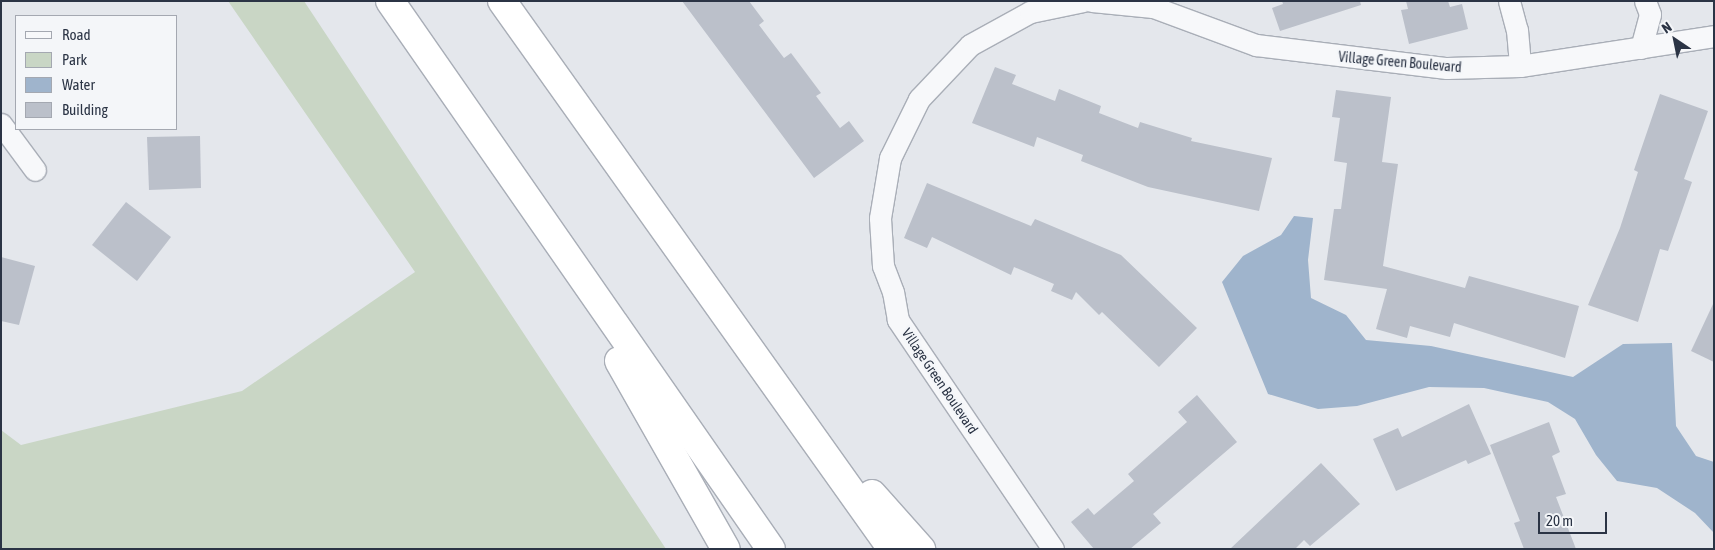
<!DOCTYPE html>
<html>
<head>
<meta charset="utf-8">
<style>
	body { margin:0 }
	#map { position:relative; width:1715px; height:550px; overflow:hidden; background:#e4e7ec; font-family:"Asap Condensed",sans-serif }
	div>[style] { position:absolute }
	.green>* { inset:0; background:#c9d6c5 }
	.water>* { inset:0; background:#9fb4cc }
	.building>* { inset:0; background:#bbc0ca }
	.roads { filter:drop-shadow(1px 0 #a9aeb7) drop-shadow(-1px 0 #a9aeb7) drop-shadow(0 1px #a9aeb7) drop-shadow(0 -1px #a9aeb7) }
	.street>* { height:21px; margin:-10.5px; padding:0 10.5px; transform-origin:10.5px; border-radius:10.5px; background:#f7f8fa }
	.highway>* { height:28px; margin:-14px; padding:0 14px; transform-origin:14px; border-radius:14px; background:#fff }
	span { translate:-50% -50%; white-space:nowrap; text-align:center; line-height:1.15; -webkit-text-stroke:5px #f4f6f9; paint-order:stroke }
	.street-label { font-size:14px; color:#2b3445 }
	.frame { position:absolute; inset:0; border:2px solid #2b3445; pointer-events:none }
	.legend { position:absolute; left:15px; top:15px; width:162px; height:115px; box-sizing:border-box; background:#f4f6f9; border:1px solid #a4a8b1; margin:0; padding:6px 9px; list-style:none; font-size:15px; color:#2b3445 }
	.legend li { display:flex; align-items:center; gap:10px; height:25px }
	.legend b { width:25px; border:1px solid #a4a8b1 }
	.north { position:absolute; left:1650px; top:15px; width:50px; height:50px; -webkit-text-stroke:4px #f4f6f9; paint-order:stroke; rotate:326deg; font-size:14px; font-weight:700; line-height:20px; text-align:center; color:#2b3445 }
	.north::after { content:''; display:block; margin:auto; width:18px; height:22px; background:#2b3445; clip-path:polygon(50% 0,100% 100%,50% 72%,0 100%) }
	.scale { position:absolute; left:1538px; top:512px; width:69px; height:22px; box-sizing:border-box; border:2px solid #2b3445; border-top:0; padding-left:6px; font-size:15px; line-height:18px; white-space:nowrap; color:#2b3445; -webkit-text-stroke:4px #f4f6f9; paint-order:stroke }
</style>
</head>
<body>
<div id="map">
	<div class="green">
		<div style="clip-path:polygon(228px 1px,304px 1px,666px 549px,1px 549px,1px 430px,21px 445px,242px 391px,415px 272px)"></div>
	</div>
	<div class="water">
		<div style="clip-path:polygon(1294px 216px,1313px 218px,1308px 260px,1311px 298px,1346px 315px,1366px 340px,1431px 346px,1573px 377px,1623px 344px,1672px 343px,1676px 426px,1696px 456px,1714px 462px,1714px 533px,1695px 513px,1657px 488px,1617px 481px,1596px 455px,1575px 419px,1548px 402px,1484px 388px,1429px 387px,1357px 406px,1318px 409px,1268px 394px,1222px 282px,1243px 256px,1281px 235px)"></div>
	</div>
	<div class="building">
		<div style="clip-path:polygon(682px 1px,749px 1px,764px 21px,759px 25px,784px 58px,791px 53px,821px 93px,816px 96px,840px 128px,849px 121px,864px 141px,814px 178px)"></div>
		<div style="clip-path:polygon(1282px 1px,1360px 1px,1361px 5px,1280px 31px,1272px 8px,1283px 4px)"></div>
		<div style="clip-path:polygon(1406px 1px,1448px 1px,1450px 7px,1462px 4px,1468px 29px,1409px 44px,1401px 10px,1408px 9px)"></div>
		<div style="clip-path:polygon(995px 67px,1016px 75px,1012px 84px,1055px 101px,1059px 89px,1101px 106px,1099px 113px,1138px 128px,1140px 122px,1192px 138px,1191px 141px,1272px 158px,1259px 211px,1148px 187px,1081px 161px,1083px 155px,1037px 137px,1034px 147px,972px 123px)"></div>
		<div style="clip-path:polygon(1336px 90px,1391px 97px,1382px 162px,1398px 164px,1383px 266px,1465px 288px,1469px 276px,1579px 306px,1565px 358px,1454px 323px,1450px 337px,1410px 326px,1407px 338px,1376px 329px,1387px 289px,1324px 280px,1334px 209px,1341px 209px,1347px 163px,1334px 161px,1340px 118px,1332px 117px)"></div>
		<div style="clip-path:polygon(1660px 94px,1708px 111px,1684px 179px,1692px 182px,1668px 251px,1660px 249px,1638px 322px,1588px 305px,1620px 228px,1638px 172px,1634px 170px)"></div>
		<div style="clip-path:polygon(200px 136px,201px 188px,149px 190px,147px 137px)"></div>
		<div style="clip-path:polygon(927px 183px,1031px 226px,1035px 219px,1121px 255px,1197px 328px,1159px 367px,1102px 312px,1099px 315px,1076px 292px,1072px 300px,1051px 291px,1054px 284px,1014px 267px,1011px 275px,932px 237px,927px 248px,904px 238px)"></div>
		<div style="clip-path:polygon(126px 202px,171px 237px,137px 281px,92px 245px)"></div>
		<div style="clip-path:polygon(1px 257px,35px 266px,19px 325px,1px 321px)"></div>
		<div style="clip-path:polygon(1714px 302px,1714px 362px,1691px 351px)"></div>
		<div style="clip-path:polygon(1197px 395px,1237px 442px,1153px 514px,1161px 523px,1130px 549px,1094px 549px,1071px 522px,1088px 508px,1094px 515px,1134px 481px,1128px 474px,1187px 422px,1178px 412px)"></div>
		<div style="clip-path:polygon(1469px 404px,1491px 454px,1468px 464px,1466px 460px,1396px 491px,1373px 439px,1398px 428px,1402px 437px)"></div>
		<div style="clip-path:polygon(1549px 422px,1560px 452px,1552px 456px,1566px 494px,1556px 497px,1576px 549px,1524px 549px,1514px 523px,1520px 521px,1490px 445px)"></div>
		<div style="clip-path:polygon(1321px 463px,1360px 504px,1310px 546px,1304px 540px,1295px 549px,1230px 549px)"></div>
	</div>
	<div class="roads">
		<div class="street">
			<div style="left:1092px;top:1px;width:61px;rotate:5.6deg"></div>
			<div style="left:1153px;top:7px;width:110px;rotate:20.3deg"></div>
			<div style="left:1256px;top:45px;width:192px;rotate:6.9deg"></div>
			<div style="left:1447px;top:68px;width:73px;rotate:-1.6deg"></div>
			<div style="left:1520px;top:66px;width:196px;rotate:-8.8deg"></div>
			<div style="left:1509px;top:1px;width:30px;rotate:75deg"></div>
			<div style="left:1517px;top:30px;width:36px;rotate:85deg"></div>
			<div style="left:1641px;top:48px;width:35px;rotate:-75deg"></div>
			<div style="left:1650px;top:14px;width:14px;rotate:-111deg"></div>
			<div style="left:1px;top:124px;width:57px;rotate:53.5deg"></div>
			<div style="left:1053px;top:549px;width:277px;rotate:-124.1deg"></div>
			<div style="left:898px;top:320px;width:28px;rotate:-100deg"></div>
			<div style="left:893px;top:292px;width:28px;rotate:-111deg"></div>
			<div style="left:883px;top:266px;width:48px;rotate:-93.6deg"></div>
			<div style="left:880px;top:218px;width:61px;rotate:-80.5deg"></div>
			<div style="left:890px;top:158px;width:66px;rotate:-63.8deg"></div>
			<div style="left:919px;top:99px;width:74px;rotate:-46.6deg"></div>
			<div style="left:970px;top:45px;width:68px;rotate:-28.8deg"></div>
			<div style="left:1030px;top:12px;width:54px;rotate:-11.7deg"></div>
		</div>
		<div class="highway">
			<div style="left:390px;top:1px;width:667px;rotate:55.19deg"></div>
			<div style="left:502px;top:1px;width:673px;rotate:54.56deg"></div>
			<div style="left:619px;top:361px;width:216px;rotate:60.4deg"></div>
			<div style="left:872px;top:494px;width:74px;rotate:48.3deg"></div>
		</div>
	</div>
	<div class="street-label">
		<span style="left:1400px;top:62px;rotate:5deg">Village Green Boulevard</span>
		<span style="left:940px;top:381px;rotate:56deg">Village Green Boulevard</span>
	</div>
	<div class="frame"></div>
	<ul class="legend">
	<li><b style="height:6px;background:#f7f8fa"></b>Road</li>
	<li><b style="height:14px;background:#c9d6c5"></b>Park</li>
	<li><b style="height:14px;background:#9fb4cc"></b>Water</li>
	<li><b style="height:14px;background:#bbc0ca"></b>Building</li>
	</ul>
	<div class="north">N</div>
	<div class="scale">20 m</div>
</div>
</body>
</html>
